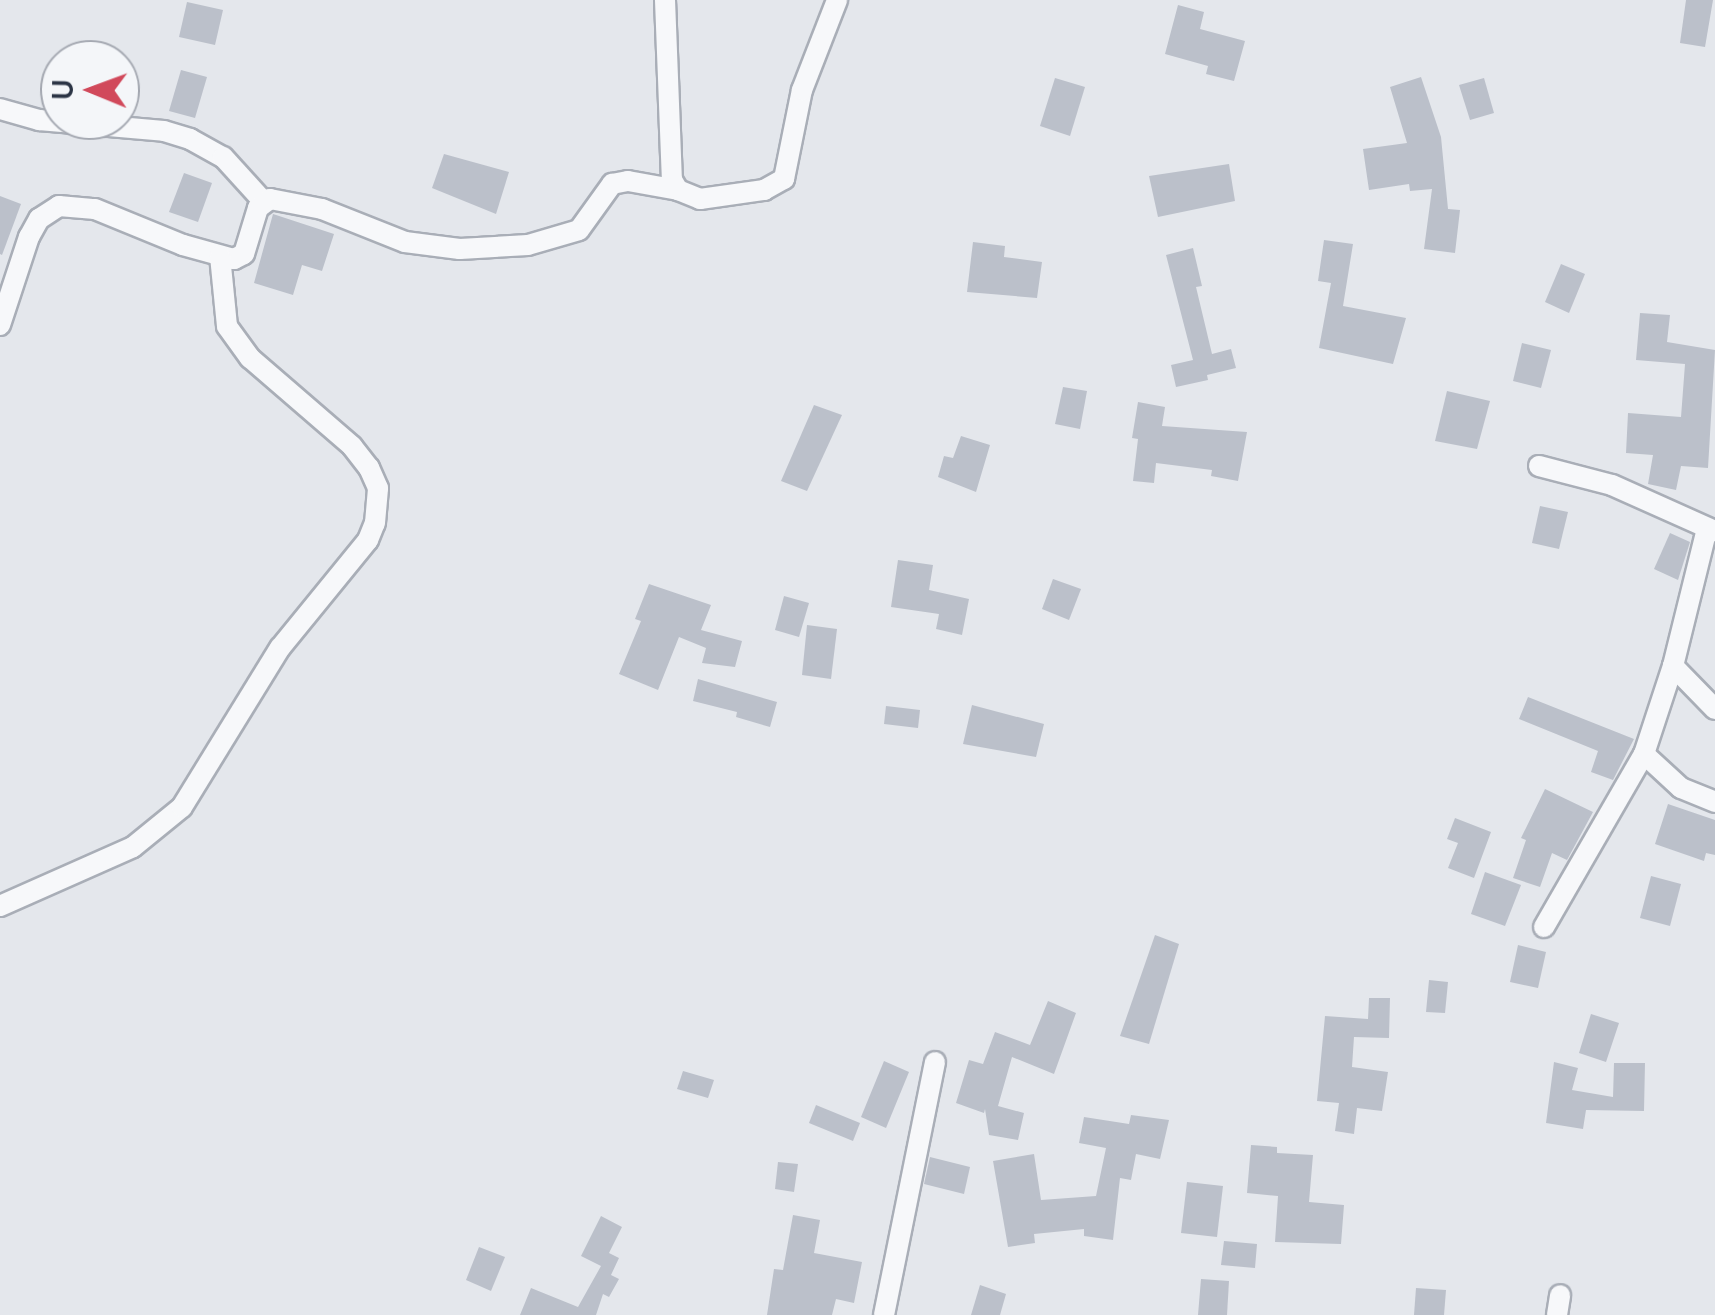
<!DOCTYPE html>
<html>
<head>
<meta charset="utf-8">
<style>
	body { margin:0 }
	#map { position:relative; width:1715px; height:1315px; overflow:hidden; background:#e4e7ec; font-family:Lato,sans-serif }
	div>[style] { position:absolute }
	.building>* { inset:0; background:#bbc0ca }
	.roads { filter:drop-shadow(2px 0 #a9aeb7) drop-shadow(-2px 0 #a9aeb7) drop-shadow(0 2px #a9aeb7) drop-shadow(0 -2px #a9aeb7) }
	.minor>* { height:20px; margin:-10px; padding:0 10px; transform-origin:10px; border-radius:10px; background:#f7f8fa }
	span { translate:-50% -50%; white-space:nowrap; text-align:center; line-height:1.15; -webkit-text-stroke:8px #f4f6f9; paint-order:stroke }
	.north { position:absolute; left:40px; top:40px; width:100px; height:100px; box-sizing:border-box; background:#f4f6f9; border:2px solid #a4a8b1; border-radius:50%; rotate:271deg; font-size:28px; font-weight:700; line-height:40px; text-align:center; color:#2b3445 }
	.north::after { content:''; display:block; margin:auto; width:35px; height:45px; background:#d1495b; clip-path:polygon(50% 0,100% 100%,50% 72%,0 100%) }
</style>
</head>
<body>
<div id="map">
	<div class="building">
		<div style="clip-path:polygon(1686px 0,1713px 0,1705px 47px,1680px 43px)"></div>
		<div style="clip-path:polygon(187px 2px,223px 10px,215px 45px,179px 37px)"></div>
		<div style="clip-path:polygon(1178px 5px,1204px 12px,1200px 29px,1245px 41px,1234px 81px,1206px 74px,1208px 66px,1165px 54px)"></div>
		<div style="clip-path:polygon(181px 70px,207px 77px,195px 118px,169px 111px)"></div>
		<div style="clip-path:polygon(1421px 77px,1441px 137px,1448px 209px,1460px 210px,1455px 253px,1424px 249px,1432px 189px,1410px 191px,1409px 184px,1369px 190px,1363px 149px,1407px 143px,1390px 87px)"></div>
		<div style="clip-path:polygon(1055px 78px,1085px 87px,1070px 136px,1040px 126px)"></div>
		<div style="clip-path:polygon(1484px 78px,1494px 113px,1470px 120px,1459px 85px)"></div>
		<div style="clip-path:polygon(444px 154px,509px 172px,496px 214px,432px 188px)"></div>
		<div style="clip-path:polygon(1229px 164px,1235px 201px,1158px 217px,1149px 176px)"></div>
		<div style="clip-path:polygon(184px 173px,212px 183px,198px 222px,169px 212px)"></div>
		<div style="clip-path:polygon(0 196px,21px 204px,2px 255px,0 254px)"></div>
		<div style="clip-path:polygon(273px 214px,334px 234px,322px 271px,302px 265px,293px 295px,254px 283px)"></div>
		<div style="clip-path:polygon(1324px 240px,1353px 244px,1343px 306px,1406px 318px,1393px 364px,1319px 348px,1331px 283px,1318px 281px)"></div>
		<div style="clip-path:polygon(973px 242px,1005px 246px,1004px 257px,1042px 262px,1037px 298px,967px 292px)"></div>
		<div style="clip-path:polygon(1193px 248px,1202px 286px,1196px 287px,1212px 354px,1231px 349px,1236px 368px,1207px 375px,1208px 380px,1176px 387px,1171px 365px,1193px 360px,1166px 255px)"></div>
		<div style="clip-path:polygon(1561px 264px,1585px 274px,1569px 313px,1545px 302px)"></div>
		<div style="clip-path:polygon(1640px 313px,1670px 315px,1667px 342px,1715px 350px,1708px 468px,1681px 466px,1676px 490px,1648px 484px,1653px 455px,1626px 453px,1628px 413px,1681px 417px,1685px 364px,1636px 360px)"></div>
		<div style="clip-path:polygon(1522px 343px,1551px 350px,1541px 388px,1513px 381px)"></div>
		<div style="clip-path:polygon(1063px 387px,1087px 391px,1080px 429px,1055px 424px)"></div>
		<div style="clip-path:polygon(1447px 391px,1490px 401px,1477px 449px,1435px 441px)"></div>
		<div style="clip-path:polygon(1138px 402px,1165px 407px,1162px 426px,1247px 432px,1238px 481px,1211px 476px,1212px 470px,1156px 463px,1154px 483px,1133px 481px,1138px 439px,1132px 438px)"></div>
		<div style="clip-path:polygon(814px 405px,842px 415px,807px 491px,781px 481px)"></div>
		<div style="clip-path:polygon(961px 436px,990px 445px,976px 492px,938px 477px,944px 456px,953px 458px)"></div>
		<div style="clip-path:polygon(1540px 506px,1568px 512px,1559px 549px,1532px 543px)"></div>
		<div style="clip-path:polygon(1670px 533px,1690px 542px,1678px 580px,1654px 569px)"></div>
		<div style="clip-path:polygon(898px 560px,933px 565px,929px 590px,969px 599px,962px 635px,936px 629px,939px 614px,891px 607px)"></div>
		<div style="clip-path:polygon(1053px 579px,1081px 589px,1069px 620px,1042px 609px)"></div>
		<div style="clip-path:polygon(649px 584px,711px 605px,701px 630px,742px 641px,735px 667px,702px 663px,706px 648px,679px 637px,658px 690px,619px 674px,641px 621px,635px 619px)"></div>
		<div style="clip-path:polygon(784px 596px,809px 603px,799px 637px,775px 630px)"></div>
		<div style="clip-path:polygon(807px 625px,837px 629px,831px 679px,802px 675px)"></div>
		<div style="clip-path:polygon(698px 679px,777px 702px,770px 727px,736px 717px,737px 712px,693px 701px)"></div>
		<div style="clip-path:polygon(1528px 697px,1634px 739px,1613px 780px,1591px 772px,1598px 751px,1519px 719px)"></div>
		<div style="clip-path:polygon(972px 705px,1044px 724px,1036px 757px,963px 744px)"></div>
		<div style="clip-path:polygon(886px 706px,920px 710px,918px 728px,884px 724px)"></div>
		<div style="clip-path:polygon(1545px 789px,1593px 812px,1567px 860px,1552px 853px,1540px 887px,1513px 878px,1526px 840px,1521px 838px)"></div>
		<div style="clip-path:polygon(1668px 804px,1715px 820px,1715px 855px,1706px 853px,1704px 861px,1655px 844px)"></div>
		<div style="clip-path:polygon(1455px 818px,1491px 832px,1474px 878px,1448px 868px,1458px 843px,1447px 839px)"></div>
		<div style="clip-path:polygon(1485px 872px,1521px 885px,1505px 926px,1471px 914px)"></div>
		<div style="clip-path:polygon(1651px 876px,1681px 884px,1670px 926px,1640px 918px)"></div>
		<div style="clip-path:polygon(1155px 935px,1179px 944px,1149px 1044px,1120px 1036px)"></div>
		<div style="clip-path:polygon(1518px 945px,1546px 952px,1538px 988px,1510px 982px)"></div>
		<div style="clip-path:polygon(1429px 980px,1448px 982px,1445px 1013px,1426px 1012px)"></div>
		<div style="clip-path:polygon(1369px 998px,1390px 998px,1389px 1038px,1354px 1037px,1352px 1067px,1388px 1072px,1382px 1111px,1357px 1108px,1354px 1134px,1335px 1131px,1339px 1103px,1317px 1101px,1325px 1016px,1368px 1019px)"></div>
		<div style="clip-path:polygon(1048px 1001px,1076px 1013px,1054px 1074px,1012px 1057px,998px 1106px,1024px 1113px,1018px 1140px,989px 1135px,985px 1109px,984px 1113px,956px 1103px,969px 1060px,983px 1064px,995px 1032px,1030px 1045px)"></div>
		<div style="clip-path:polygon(1591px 1014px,1619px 1023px,1606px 1062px,1579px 1053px)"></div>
		<div style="clip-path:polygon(884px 1061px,909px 1072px,886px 1128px,861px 1117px)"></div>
		<div style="clip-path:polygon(1554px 1062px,1578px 1068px,1572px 1090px,1613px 1097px,1614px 1063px,1645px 1063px,1644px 1111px,1586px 1110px,1583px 1129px,1546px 1123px)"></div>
		<div style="clip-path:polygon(683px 1071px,714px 1080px,708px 1098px,677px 1089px)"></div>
		<div style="clip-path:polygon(816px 1105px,860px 1123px,853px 1141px,809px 1123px)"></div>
		<div style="clip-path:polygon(1131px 1115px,1169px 1120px,1160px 1159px,1136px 1154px,1131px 1180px,1120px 1178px,1113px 1240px,1084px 1236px,1084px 1229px,1034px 1234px,1035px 1243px,1008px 1247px,993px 1161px,1034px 1154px,1041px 1200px,1096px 1196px,1106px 1148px,1079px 1143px,1084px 1117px,1129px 1124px)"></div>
		<div style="clip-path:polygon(1251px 1145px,1277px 1147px,1277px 1153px,1313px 1155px,1309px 1202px,1344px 1205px,1341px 1244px,1275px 1242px,1278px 1196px,1247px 1193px)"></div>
		<div style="clip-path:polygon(930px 1157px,970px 1167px,964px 1194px,924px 1184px)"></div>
		<div style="clip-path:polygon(778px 1162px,798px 1164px,794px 1192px,775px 1189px)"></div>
		<div style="clip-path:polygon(1187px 1182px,1223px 1186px,1217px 1237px,1181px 1233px)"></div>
		<div style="clip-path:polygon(793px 1215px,820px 1220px,814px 1253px,862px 1262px,854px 1303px,836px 1299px,832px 1315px,767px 1315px,774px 1269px,783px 1270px)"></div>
		<div style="clip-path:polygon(601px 1216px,622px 1227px,609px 1253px,619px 1258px,611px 1275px,619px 1279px,609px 1297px,603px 1294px,596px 1315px,520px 1315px,531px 1288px,578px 1307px,601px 1266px,581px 1256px)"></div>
		<div style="clip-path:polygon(1224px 1241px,1257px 1244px,1255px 1268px,1221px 1265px)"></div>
		<div style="clip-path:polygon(479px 1247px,505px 1257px,491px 1291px,466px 1280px)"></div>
		<div style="clip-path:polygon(1201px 1279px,1229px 1281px,1227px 1315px,1198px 1315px)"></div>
		<div style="clip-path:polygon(980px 1285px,1006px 1294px,1000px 1315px,971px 1315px)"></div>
		<div style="clip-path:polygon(1416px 1288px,1446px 1290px,1444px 1315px,1414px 1315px)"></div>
	</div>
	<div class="roads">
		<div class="minor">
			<div style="left:665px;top:0;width:180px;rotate:87.8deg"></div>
			<div style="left:672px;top:180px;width:12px;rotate:59deg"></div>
			<div style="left:678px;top:190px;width:24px;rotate:22deg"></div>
			<div style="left:700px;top:199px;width:65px;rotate:-8deg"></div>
			<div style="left:764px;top:190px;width:23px;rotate:-29deg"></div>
			<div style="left:784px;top:179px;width:91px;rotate:-78.6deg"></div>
			<div style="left:802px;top:90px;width:97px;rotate:-68.7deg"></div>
			<div style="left:0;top:109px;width:41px;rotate:15.8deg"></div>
			<div style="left:39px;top:120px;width:125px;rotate:5deg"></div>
			<div style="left:164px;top:131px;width:27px;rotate:17deg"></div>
			<div style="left:190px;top:139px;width:38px;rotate:29deg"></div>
			<div style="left:223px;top:157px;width:61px;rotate:47.7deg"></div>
			<div style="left:0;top:325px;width:93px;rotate:-71.8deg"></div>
			<div style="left:29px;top:237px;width:21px;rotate:-61deg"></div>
			<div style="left:39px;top:219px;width:24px;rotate:-33deg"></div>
			<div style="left:59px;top:206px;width:36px;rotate:5deg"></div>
			<div style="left:95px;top:209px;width:95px;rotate:22.2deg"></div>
			<div style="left:183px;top:245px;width:53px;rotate:15.4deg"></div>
			<div style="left:234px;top:259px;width:11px;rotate:-27deg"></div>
			<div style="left:244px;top:254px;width:48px;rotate:-73.1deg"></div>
			<div style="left:258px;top:208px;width:15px;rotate:-37deg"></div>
			<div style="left:270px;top:199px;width:53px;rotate:10.9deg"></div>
			<div style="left:322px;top:209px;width:89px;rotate:21.7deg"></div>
			<div style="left:405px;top:242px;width:55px;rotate:7.3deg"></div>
			<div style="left:460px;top:249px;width:68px;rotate:-3.4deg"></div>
			<div style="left:528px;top:245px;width:53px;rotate:-16.4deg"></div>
			<div style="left:579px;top:230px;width:57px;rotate:-54.3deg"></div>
			<div style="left:612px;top:184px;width:16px;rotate:-11deg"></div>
			<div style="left:628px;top:181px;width:51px;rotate:10.2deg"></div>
			<div style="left:1539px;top:466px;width:75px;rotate:14.6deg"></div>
			<div style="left:1612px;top:485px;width:113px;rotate:24.1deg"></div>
			<div style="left:1673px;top:666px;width:60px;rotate:45.7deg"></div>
			<div style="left:1644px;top:754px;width:50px;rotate:42.6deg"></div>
			<div style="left:1681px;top:788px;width:37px;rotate:22deg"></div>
			<div style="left:0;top:906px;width:145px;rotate:-23.9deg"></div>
			<div style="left:133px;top:847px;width:63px;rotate:-39.2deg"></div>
			<div style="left:182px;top:807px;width:187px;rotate:-58.4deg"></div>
			<div style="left:280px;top:648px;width:139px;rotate:-50.8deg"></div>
			<div style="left:368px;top:540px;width:18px;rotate:-68deg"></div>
			<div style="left:375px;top:523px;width:35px;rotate:-85deg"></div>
			<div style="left:378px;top:488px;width:22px;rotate:-114deg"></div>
			<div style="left:369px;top:468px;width:28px;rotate:-128deg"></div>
			<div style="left:352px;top:446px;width:135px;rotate:-139.2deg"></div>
			<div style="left:250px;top:358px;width:39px;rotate:-126deg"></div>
			<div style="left:227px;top:326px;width:70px;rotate:-95.7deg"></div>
			<div style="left:1544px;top:927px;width:200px;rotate:-60deg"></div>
			<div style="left:1644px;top:754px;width:93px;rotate:-71.8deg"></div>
			<div style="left:1673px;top:666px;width:141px;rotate:-76.1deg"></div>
			<div style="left:884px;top:1315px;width:258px;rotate:-78.6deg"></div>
			<div style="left:1557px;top:1315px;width:20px;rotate:-81deg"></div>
		</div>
	</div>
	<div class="north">U</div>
</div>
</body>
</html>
